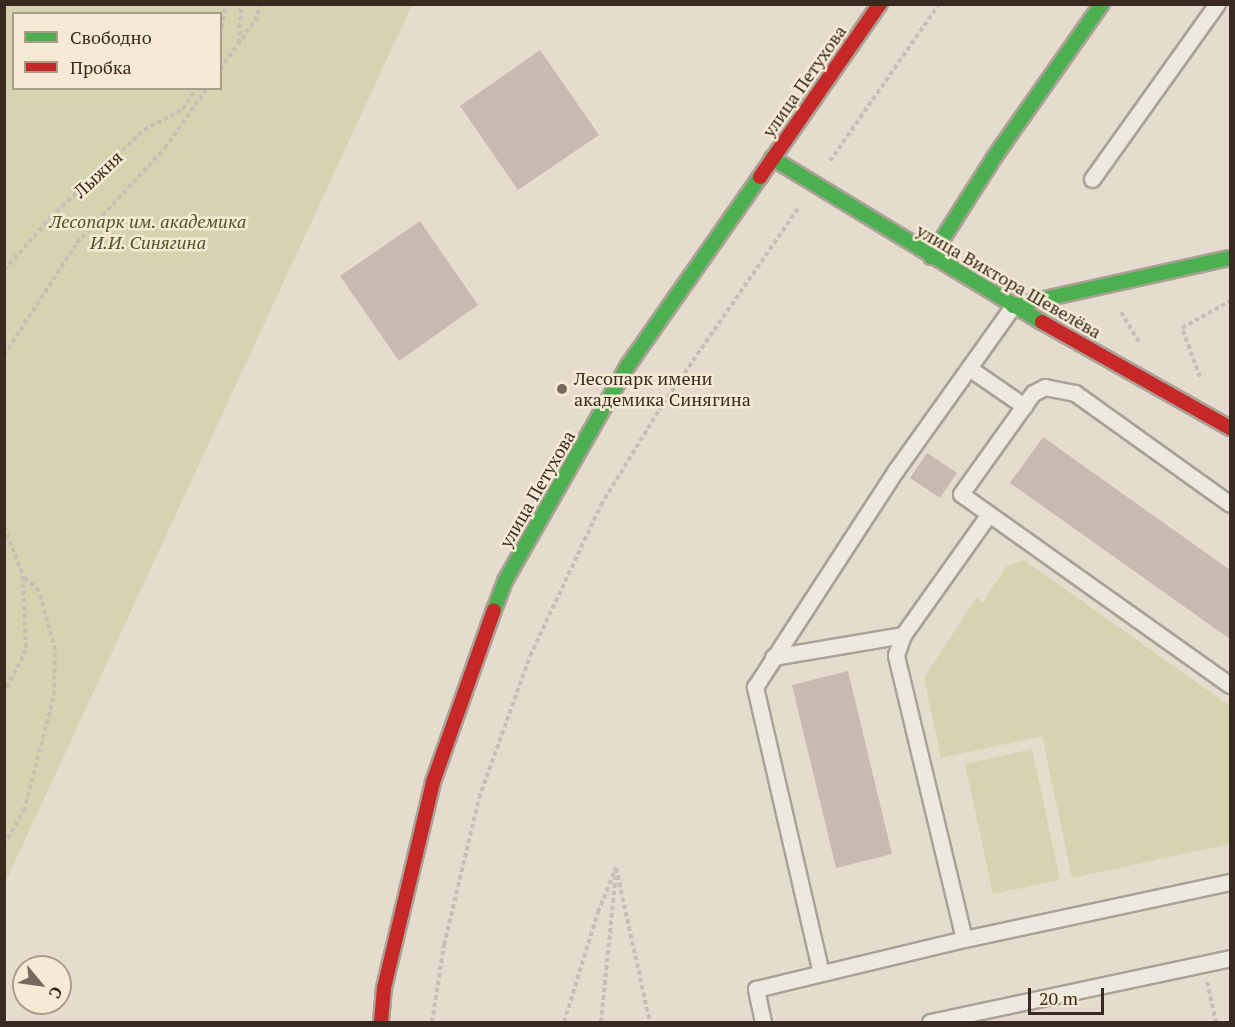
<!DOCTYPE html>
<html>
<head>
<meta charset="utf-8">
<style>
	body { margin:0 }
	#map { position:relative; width:1235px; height:1027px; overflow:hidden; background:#e5dcce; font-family:"PT Serif",serif }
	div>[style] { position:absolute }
	.green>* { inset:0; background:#d6d3b1 }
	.building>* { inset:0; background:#c9baaf }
	.path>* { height:4px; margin-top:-2px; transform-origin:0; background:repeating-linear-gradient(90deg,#c6bfb6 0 4.5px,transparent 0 7.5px) }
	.roads { filter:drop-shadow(2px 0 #aaa197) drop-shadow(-2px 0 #aaa197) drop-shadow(0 2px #aaa197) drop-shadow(0 -2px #aaa197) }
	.lane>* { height:15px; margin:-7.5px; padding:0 7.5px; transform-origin:7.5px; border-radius:7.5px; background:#ede8e0 }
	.fast>* { height:14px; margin:-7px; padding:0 7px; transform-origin:7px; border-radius:7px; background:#4caf50 }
	.jam>* { height:14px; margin:-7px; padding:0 7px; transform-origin:7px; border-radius:7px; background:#c62828 }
	.dots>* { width:16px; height:16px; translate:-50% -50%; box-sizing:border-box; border:3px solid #f5ead4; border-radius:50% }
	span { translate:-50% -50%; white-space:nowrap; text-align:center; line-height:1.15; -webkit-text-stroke:5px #f5ead4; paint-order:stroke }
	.street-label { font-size:18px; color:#392a1f }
	.park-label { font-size:18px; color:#4c5526; font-style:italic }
	.poi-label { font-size:18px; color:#392a1f }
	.left { translate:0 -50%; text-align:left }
	.frame { position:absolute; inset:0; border:6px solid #392a1f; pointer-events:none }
	.legend { position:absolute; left:12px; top:12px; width:210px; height:78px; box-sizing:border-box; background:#f5ead4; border:2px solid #aa9d8c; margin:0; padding:8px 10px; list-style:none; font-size:18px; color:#392a1f }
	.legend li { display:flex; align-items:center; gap:12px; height:30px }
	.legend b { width:30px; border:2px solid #aa9d8c }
	.north { position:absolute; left:12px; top:955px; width:60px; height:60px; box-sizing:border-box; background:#f5ead4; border:2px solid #aa9d8c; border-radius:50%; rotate:119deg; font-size:16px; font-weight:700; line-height:24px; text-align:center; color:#392a1f }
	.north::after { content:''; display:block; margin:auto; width:21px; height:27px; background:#75685c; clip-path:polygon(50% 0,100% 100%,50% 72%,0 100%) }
	.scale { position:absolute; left:1028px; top:988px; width:76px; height:27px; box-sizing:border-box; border:3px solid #392a1f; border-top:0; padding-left:8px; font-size:18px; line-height:21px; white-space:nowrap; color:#392a1f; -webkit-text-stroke:4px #f5ead4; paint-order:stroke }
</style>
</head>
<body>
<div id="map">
	<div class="green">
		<div style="clip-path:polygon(evenodd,5px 4px,412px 5px,5px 883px,4px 5px,5px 4px,14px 14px,220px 14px,220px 88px,14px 88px,14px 14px)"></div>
		<div style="clip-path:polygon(1024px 560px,1230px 706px,1230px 844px,1072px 878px,1042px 736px,941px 758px,924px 678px,976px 598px,983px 602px,1007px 566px)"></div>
		<div style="clip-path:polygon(1032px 749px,1060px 880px,993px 894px,965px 764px)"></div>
	</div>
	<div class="building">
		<div style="clip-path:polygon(540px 50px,599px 135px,518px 190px,460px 106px)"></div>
		<div style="clip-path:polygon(420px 221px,478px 305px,399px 361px,340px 276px)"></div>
		<div style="clip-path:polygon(1043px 437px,1230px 570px,1230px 639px,1010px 483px)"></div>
		<div style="clip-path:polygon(927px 453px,957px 473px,940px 498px,910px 478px)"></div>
		<div style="clip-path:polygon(848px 671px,892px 854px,836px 868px,792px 685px)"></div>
	</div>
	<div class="path">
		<div style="left:220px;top:35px;width:32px;rotate:-79deg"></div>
		<div style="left:239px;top:43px;width:39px;rotate:-87deg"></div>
		<div style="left:220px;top:69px;width:59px;rotate:-53.9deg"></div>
		<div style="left:255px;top:21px;width:18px;rotate:-71deg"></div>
		<div style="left:830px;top:161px;width:191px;rotate:-55.2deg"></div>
		<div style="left:4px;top:270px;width:71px;rotate:-48.4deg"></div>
		<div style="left:51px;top:217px;width:127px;rotate:-43.1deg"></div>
		<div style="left:144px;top:130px;width:44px;rotate:-28.3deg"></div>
		<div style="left:183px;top:109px;width:25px;rotate:-56deg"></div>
		<div style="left:1121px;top:312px;width:37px;rotate:59deg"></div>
		<div style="left:4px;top:355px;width:134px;rotate:-56.9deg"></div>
		<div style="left:77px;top:243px;width:129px;rotate:-47.2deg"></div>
		<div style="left:165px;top:148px;width:73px;rotate:-55deg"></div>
		<div style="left:1200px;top:377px;width:52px;rotate:-110.2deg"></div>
		<div style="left:1182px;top:328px;width:55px;rotate:-29.4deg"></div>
		<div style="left:4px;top:527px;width:53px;rotate:68.8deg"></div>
		<div style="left:23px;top:576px;width:74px;rotate:87.7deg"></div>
		<div style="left:26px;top:650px;width:48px;rotate:117.1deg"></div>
		<div style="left:4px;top:845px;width:39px;rotate:-60deg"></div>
		<div style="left:24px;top:811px;width:120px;rotate:-75.5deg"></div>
		<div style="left:54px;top:695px;width:45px;rotate:-88.7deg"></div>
		<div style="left:55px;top:650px;width:61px;rotate:-105.2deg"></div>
		<div style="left:39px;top:591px;width:22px;rotate:-137deg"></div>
		<div style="left:616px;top:868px;width:158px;rotate:77.6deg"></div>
		<div style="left:1207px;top:982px;width:41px;rotate:77.3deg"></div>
		<div style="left:432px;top:1022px;width:78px;rotate:-81.1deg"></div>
		<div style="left:444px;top:945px;width:151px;rotate:-76.6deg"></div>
		<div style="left:479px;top:798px;width:151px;rotate:-70.2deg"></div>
		<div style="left:530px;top:656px;width:167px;rotate:-64.8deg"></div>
		<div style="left:601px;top:505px;width:111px;rotate:-58.6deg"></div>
		<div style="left:659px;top:410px;width:247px;rotate:-55.4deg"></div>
		<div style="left:564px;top:1022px;width:115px;rotate:-72.8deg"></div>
		<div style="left:598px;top:912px;width:48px;rotate:-67.8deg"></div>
		<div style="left:601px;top:1022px;width:152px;rotate:-84.3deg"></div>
	</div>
	<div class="roads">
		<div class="lane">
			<div style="left:1092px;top:179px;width:215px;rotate:-54.5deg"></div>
			<div style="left:969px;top:368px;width:67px;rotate:34.6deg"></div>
			<div style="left:1230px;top:504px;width:191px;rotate:-144.4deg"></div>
			<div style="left:1075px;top:393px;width:31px;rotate:-169deg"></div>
			<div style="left:1045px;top:387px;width:13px;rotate:153deg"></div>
			<div style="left:1033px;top:393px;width:124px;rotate:125.5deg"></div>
			<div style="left:961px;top:494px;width:330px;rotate:35.4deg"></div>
			<div style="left:773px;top:657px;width:132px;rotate:-9.6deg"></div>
			<div style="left:903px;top:635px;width:148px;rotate:-54.6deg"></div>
			<div style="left:964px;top:939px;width:272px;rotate:-12.1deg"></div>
			<div style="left:821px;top:973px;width:294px;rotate:-103deg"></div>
			<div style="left:755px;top:687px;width:259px;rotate:-57deg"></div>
			<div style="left:896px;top:470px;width:201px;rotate:-54.5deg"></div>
			<div style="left:763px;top:1022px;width:34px;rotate:-102deg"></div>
			<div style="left:756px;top:989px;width:214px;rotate:-13.5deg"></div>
			<div style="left:964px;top:939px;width:292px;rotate:-103.5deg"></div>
			<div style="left:896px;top:655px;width:21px;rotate:-71deg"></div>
			<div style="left:930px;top:1022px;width:307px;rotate:-12deg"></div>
		</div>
		<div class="fast">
			<div style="left:772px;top:158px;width:316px;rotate:31.3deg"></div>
			<div style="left:931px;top:257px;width:120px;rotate:-57.6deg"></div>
			<div style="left:995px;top:156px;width:186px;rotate:-54.9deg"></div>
			<div style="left:1013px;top:306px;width:222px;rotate:-12.5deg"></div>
			<div style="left:494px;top:610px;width:31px;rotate:-69deg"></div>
			<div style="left:505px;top:581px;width:250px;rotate:-60.3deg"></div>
			<div style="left:629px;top:364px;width:228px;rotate:-55deg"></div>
		</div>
		<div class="jam">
			<div style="left:760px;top:177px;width:211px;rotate:-55.3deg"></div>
			<div style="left:1042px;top:322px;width:216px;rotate:29.4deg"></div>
			<div style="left:381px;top:1022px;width:34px;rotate:-85deg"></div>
			<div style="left:384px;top:988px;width:212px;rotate:-76.6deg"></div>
			<div style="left:433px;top:782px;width:182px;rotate:-70.5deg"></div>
		</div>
	</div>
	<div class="dots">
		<div style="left:562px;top:389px;background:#75685c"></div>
	</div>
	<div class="street-label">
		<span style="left:804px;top:81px;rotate:-55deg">улица Петухова</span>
		<span style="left:98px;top:174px;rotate:-43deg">Лыжня</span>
		<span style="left:1009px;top:281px;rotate:30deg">улица Виктора Шевелёва</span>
		<span style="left:537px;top:489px;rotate:-60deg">улица Петухова</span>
	</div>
	<div class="park-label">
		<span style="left:148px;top:232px">Лесопарк им. академика<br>И.И. Синягина</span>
	</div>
	<div class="poi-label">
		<span class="left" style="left:574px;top:389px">Лесопарк имени<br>академика Синягина</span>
	</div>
	<div class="frame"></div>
	<ul class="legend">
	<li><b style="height:8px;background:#4caf50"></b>Свободно</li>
	<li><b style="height:8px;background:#c62828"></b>Пробка</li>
	</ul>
	<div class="north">С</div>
	<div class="scale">20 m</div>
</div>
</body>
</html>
